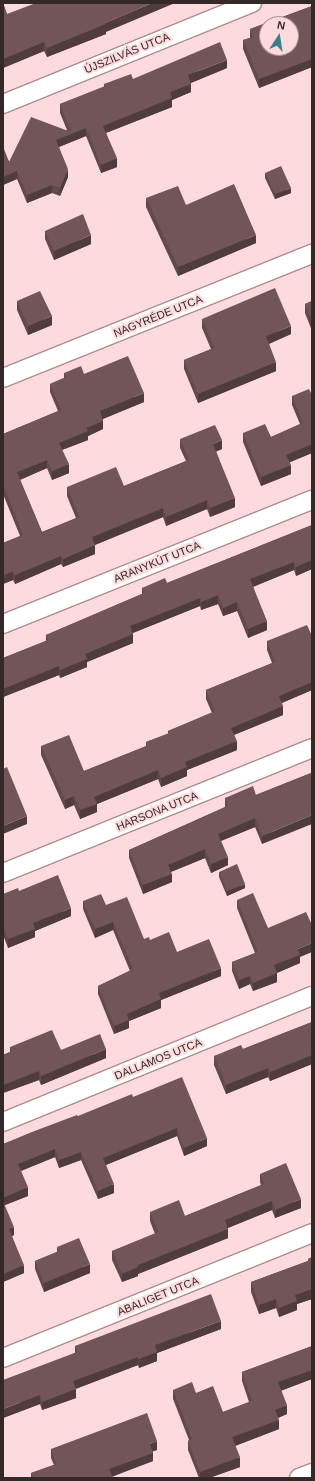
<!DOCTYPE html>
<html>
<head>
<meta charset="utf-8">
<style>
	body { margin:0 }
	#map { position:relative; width:315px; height:1481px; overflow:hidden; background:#fddadd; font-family:Arial,sans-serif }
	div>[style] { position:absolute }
	.roads { filter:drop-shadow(1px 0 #ad8d90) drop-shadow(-1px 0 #ad8d90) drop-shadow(0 1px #ad8d90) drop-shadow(0 -1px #ad8d90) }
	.street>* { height:18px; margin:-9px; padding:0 9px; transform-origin:9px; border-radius:9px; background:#fff }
	.wall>* { inset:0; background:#62494c }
	.shaded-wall>* { inset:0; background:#503c3e }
	.building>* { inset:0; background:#725558 }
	span { translate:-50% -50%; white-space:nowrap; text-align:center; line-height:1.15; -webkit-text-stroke:4px #fddadd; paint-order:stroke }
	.street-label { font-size:11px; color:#352829 }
	.frame { position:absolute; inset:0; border:4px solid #352829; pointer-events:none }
	.north { position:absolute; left:259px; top:16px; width:40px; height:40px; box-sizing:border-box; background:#fddadd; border:1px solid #ad9395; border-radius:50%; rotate:12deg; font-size:11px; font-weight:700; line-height:16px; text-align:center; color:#352829 }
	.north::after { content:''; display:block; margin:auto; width:14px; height:18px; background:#3c7f8f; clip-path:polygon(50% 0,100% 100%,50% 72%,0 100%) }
</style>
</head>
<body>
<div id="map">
	<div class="roads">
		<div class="street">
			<div style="left:3px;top:104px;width:269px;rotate:-22.1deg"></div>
			<div style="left:3px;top:378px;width:333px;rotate:-21.9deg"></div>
			<div style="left:3px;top:624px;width:333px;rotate:-21.9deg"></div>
			<div style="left:3px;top:873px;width:333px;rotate:-22deg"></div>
			<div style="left:3px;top:1122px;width:334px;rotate:-22.2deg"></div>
			<div style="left:3px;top:1358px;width:333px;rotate:-22deg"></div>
			<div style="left:299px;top:1478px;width:14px;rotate:-21deg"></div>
		</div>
	</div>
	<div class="wall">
		<div style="clip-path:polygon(3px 3px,7px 14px,106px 32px,106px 34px,47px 57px,44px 51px,3px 68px)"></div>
		<div style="clip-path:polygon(312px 6px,312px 67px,259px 88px,243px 49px,243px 40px,250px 38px,250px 29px)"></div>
		<div style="clip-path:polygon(227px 68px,191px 83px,191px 92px,172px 100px,172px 107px,106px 133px,117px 167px,101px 173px,86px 136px,59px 147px,68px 177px,60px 196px,52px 193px,27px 203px,17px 179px,3px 185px,3px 147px,9px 162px,67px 130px,60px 113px,60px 104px,104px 87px,104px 84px,133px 79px)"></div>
		<div style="clip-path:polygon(265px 173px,291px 193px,275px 199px,265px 178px)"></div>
		<div style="clip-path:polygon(146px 198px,256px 243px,178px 276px,146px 207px)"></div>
		<div style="clip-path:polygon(45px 231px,91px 244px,54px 260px,45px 239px)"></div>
		<div style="clip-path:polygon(17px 301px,52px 325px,28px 335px,17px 310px)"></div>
		<div style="clip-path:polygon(312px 301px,312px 331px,305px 313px,305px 304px)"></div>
		<div style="clip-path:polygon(202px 319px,291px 334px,269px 344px,276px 371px,198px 403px,184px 369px,184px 360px,211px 349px,202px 328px)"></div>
		<div style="clip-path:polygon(64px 373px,84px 374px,144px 402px,103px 419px,103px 429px,88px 436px,88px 440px,62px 450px,69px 473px,52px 480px,47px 468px,20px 480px,42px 532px,76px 518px,67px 496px,67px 487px,124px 486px,186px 461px,180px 448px,180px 439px,222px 449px,216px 451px,235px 507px,210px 517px,207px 509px,166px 526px,163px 517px,95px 545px,95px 554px,63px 567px,61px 564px,15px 584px,13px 580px,3px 584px,3px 543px,20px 536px,3px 494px,3px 434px,58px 411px,50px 392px,50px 384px,64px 378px)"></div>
		<div style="clip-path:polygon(312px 395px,312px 453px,289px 462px,291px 474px,261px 486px,243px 442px,243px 433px,271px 437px,300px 424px,292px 405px,292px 396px)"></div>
		<div style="clip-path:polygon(312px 525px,312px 569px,296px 576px,294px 570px,253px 587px,267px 630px,248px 638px,237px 611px,223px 616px,218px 604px,201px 610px,200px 606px,133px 633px,133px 643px,87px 662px,87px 667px,60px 678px,59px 675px,3px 697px,3px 658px,46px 641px,46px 635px,142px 594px,142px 588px,167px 583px)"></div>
		<div style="clip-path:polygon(312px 636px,312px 690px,282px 703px,283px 715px,234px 735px,237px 750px,187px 770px,187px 776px,161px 787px,158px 779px,97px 804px,97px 812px,80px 819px,74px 805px,65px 809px,41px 755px,41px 746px,84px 771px,146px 746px,146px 742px,168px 734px,168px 731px,212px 713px,206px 699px,206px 690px,272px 663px,267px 650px,267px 641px)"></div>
		<div style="clip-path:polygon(311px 773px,262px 844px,255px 827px,221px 841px,228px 865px,211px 873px,205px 858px,171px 872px,172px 882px,143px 894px,129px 858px,129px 850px,225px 807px,225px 798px,256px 795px)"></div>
		<div style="clip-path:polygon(219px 872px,245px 888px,227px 896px,219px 877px)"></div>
		<div style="clip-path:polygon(19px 891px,71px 916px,35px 931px,35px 937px,8px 948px,3px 935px,3px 894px)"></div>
		<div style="clip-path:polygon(237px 900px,300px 957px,300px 963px,277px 973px,277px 982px,253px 991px,250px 984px,239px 989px,232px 971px,232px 962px,255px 953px,237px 908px)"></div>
		<div style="clip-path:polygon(83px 901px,106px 905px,144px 939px,150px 940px,177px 952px,221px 976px,161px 1000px,161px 1008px,129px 1021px,129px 1028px,114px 1034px,98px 994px,98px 986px,130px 971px,113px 930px,95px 938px,83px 909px)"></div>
		<div style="clip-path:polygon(312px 1022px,312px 1064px,270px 1081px,268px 1077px,226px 1094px,214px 1065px,214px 1056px,243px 1049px)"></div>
		<div style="clip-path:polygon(10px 1047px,61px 1050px,106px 1058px,41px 1085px,39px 1080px,3px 1093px,3px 1055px,10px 1052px)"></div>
		<div style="clip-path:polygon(133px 1097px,207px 1146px,184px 1156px,177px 1136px,106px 1165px,114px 1193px,98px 1199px,81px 1160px,59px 1168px,55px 1157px,21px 1171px,28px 1196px,4px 1205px,14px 1235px,12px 1236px,24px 1273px,3px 1282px,3px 1144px)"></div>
		<div style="clip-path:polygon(260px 1174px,301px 1208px,275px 1218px,272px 1210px,228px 1228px,228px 1238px,138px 1274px,138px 1276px,122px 1282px,112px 1260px,112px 1251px,155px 1234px,150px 1221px,150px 1212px,185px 1216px,261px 1185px,260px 1182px)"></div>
		<div style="clip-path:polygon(57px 1247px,90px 1273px,44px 1292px,35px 1269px,35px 1261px,57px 1252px)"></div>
		<div style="clip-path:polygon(312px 1257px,312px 1299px,297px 1304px,297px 1310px,279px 1317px,276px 1308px,259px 1314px,251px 1292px,251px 1282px,308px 1261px,308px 1259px)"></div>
		<div style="clip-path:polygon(221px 1329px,157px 1353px,157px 1361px,139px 1368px,138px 1365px,75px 1389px,76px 1398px,42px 1410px,40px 1404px,3px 1418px,75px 1353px,75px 1346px)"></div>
		<div style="clip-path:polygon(312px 1346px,312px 1379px,281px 1390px,287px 1414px,278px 1418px,279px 1429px,235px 1446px,240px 1467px,209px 1478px,199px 1478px,188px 1450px,188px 1441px,189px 1440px,173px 1399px,173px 1390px,196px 1393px,223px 1412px,249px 1402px,242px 1381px,242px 1372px)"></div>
		<div style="clip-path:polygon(51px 1449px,157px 1450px,153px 1451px,153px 1461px,112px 1476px,113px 1478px,31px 1478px,31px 1473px,54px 1465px,51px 1458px)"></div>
	</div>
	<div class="shaded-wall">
		<div style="clip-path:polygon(152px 3px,175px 3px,106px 32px,106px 34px,47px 57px,47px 48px,105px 23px)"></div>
		<div style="clip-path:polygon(44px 42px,44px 51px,3px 68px,3px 59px)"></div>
		<div style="clip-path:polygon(312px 59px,312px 67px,259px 88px,259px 79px)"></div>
		<div style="clip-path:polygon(227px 60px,227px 68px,188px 84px,188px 75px)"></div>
		<div style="clip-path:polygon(191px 84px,191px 92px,172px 100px,172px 107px,103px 134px,103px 126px,170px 92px)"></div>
		<div style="clip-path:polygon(86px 128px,86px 136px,56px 148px,56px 140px)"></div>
		<div style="clip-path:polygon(117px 158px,117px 167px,101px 173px,101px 165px)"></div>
		<div style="clip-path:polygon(68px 169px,68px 177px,60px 196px,60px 188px)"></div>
		<div style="clip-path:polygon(17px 171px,17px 179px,3px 185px,3px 177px)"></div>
		<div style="clip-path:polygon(52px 185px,52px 193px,27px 203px,27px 195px)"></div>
		<div style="clip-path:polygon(291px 188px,291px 193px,275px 199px,275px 194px)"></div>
		<div style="clip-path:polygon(91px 235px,91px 244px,54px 260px,54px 251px)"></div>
		<div style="clip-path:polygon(256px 235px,256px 243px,178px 276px,178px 267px)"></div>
		<div style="clip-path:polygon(52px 316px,52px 325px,28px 335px,28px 326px)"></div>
		<div style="clip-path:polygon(291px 326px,291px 334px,266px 345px,266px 336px)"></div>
		<div style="clip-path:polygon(276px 362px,276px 371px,198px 403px,198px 394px)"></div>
		<div style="clip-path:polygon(144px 393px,144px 402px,100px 420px,100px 411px)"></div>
		<div style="clip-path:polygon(103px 421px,103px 429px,88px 436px,88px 440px,59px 451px,59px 443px,86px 428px)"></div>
		<div style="clip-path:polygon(222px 440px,222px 449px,213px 453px,213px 444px)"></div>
		<div style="clip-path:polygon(312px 444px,312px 453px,286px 464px,286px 455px)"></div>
		<div style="clip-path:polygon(47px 460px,47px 468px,17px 481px,17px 472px)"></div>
		<div style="clip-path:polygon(69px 464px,69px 473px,52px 480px,52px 471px)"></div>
		<div style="clip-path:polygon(291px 465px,291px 474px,261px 486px,261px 477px)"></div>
		<div style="clip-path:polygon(235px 498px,235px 507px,210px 517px,210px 508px)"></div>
		<div style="clip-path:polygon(207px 500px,207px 509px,166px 526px,166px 517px)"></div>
		<div style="clip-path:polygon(163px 508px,163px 517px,92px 546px,92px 537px)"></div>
		<div style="clip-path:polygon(95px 545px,95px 554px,63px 567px,63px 559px)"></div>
		<div style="clip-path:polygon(61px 556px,61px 564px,15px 584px,15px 575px)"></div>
		<div style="clip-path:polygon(312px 560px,312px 569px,296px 576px,296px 567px)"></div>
		<div style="clip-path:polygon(294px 562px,294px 570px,250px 588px,250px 579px)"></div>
		<div style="clip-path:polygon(13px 571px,13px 580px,3px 584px,3px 576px)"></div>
		<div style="clip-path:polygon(218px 595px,218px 604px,201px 610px,201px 602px)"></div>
		<div style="clip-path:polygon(200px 598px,200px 606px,130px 634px,130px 626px)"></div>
		<div style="clip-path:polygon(237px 602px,237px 611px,223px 616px,223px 608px)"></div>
		<div style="clip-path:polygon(267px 621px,267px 630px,248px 638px,248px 629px)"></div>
		<div style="clip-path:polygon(133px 634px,133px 643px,87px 662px,87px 667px,60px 678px,60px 670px,85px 654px)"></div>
		<div style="clip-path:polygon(59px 666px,59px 675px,3px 697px,3px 689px)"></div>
		<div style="clip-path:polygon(312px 682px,312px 690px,279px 704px,279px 696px)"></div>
		<div style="clip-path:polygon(283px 706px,283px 715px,231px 736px,231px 728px)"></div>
		<div style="clip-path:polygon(237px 741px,237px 750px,187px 770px,187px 776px,161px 787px,161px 778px,185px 762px)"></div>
		<div style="clip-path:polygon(158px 770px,158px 779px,97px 804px,97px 812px,80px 819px,80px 810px,94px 797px)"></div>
		<div style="clip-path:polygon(74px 796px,74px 805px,65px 809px,65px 800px)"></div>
		<div style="clip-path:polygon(312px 815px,312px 824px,262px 844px,262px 836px)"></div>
		<div style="clip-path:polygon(27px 816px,27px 824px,3px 834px,3px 826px)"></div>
		<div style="clip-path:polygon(255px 818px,255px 827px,218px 842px,218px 834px)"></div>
		<div style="clip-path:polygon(205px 849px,205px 858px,168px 873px,168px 865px)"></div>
		<div style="clip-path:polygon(228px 857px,228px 865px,211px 873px,211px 864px)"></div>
		<div style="clip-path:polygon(172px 874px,172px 882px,143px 894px,143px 885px)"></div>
		<div style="clip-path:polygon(245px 884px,245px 888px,227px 896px,227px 891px)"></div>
		<div style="clip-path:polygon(71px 908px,71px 916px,35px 931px,35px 937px,8px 948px,8px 939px,33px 923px)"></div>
		<div style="clip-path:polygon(113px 922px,113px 930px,95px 938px,95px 929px)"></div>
		<div style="clip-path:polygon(312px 943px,312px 952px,300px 957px,300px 963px,274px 974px,274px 965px,298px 949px)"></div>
		<div style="clip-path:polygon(221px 968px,221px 976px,161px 1000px,161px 1008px,129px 1021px,129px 1028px,114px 1034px,114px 1026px,127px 1014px,159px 993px)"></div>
		<div style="clip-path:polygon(277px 973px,277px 982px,253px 991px,253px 983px)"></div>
		<div style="clip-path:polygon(250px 976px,250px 984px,239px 989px,239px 980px)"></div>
		<div style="clip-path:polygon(106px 1049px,106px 1058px,41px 1085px,41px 1076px)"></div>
		<div style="clip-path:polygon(312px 1055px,312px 1064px,270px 1081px,270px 1072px)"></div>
		<div style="clip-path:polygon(268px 1068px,268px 1077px,226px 1094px,226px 1085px)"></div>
		<div style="clip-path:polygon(39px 1071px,39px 1080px,3px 1093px,3px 1085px)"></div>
		<div style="clip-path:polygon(177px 1128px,177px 1136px,103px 1166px,103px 1158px)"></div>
		<div style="clip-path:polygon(207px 1138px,207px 1146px,184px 1156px,184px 1148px)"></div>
		<div style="clip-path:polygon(55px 1149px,55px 1157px,18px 1172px,18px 1164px)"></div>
		<div style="clip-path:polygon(81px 1152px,81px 1160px,59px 1168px,59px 1160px)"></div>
		<div style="clip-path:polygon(114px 1184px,114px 1193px,98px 1199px,98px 1191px)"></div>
		<div style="clip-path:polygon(28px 1187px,28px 1196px,3px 1206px,3px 1198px)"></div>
		<div style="clip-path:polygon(301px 1199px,301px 1208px,275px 1218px,275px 1210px)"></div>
		<div style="clip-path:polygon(272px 1201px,272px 1210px,225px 1229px,225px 1220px)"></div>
		<div style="clip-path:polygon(14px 1227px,14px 1235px,9px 1237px,9px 1229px)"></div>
		<div style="clip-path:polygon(228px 1229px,228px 1238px,138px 1274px,138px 1276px,122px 1282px,122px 1274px,138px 1265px)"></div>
		<div style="clip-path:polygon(90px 1264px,90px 1273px,44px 1292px,44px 1283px)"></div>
		<div style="clip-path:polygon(24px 1265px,24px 1273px,3px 1282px,3px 1274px)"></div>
		<div style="clip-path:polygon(312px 1289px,312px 1299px,297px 1304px,297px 1310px,279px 1317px,279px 1308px,295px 1295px)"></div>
		<div style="clip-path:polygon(276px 1299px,276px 1308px,259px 1314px,259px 1305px)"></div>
		<div style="clip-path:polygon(221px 1321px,221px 1329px,157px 1353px,157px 1361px,139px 1368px,139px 1359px,155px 1345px)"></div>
		<div style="clip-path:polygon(138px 1357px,138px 1365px,73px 1390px,73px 1381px)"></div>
		<div style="clip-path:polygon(312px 1370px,312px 1379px,278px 1392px,278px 1382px)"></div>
		<div style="clip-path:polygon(76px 1389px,76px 1398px,42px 1410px,42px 1402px)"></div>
		<div style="clip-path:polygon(40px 1395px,40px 1404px,3px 1418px,3px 1409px)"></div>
		<div style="clip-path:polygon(287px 1405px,287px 1414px,275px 1419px,275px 1410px)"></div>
		<div style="clip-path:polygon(279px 1420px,279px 1429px,232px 1447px,232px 1437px)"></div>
		<div style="clip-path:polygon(157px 1441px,157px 1450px,150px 1452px,150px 1444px)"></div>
		<div style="clip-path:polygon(153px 1453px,153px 1461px,109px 1478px,109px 1469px)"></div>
		<div style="clip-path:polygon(240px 1457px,240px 1467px,209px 1478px,200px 1478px,200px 1472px)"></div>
	</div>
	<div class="building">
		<div style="clip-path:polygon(3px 3px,7px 14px,36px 3px,152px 3px,105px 23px,106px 24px,47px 48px,44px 42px,3px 59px)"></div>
		<div style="clip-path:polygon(evenodd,312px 6px,312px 59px,259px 79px,243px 40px,253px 37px,250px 29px,312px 6px,267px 24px,291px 24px,291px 48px,267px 48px,267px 24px)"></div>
		<div style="clip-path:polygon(220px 42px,227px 60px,188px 75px,191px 84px,170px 92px,172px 98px,103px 126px,117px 158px,101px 165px,86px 128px,56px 140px,68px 169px,60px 188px,52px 185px,27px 195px,17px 171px,3px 177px,3px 147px,9px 162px,31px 117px,71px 132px,60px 104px,105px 86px,104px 84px,131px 74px,133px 79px)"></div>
		<div style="clip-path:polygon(281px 166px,291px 188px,275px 194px,265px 173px)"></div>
		<div style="clip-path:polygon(234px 184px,256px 235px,178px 267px,146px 198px,178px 186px,186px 205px)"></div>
		<div style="clip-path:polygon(83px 214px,91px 235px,54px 251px,45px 231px)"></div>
		<div style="clip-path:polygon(275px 288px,291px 326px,266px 336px,276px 362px,198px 394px,184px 360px,214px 348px,202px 319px)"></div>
		<div style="clip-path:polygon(40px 291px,52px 316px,28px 326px,17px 301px)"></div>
		<div style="clip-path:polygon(312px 301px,312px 321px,305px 304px)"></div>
		<div style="clip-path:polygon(128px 356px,144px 393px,100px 411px,103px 421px,86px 428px,88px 431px,59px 443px,69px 464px,52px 471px,47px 460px,17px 472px,42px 532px,79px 517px,67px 487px,116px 467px,124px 486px,189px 460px,180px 439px,215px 425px,222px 440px,213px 444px,235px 498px,210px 508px,207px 500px,166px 517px,163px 508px,92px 537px,95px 545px,63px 559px,61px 556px,15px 575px,13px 571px,3px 576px,3px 543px,23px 535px,3px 485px,3px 434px,61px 410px,50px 384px,66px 377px,64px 373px,81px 366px,84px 374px)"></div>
		<div style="clip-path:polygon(309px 389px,312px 395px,312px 444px,286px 455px,291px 465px,261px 477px,243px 433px,265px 424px,271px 437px,303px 423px,292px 396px)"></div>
		<div style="clip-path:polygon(312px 525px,312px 560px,296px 567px,294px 562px,250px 579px,267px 621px,248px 629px,237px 602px,223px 608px,218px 595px,201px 602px,200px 598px,130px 626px,133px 634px,85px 654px,87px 659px,60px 670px,59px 666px,3px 689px,3px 658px,48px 640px,46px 635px,144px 593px,142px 588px,165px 578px,167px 583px)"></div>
		<div style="clip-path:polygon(307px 625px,312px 636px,312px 682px,279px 696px,283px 706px,231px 728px,237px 741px,185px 762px,187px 767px,161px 778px,158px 770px,94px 797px,97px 804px,80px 810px,74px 796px,65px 800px,41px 746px,69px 735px,84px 771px,147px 746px,146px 742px,169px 733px,168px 731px,215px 711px,206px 690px,275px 662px,267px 641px)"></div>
		<div style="clip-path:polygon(7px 767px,27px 816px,3px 826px,3px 769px)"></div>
		<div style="clip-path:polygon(311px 773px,312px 776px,312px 815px,262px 836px,255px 818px,218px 834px,228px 857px,211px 864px,205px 849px,168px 865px,172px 874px,143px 885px,129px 850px,228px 806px,225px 798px,253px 786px,256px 795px)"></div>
		<div style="clip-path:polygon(237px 864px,245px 884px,227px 891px,219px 872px)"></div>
		<div style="clip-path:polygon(58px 875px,71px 908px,33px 923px,35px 929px,8px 939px,3px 926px,3px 894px,18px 888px,19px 891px)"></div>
		<div style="clip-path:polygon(253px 893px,268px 928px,306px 912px,312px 925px,312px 943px,298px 949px,300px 955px,274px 965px,277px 973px,253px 983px,250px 976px,239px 980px,232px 962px,258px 952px,237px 900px)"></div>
		<div style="clip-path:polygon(101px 894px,106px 905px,127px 897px,144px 939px,149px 937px,150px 940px,169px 932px,177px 952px,209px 939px,221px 968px,159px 993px,161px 999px,127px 1014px,129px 1020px,114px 1026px,98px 986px,133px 969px,113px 922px,95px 929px,83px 901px)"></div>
		<div style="clip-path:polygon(312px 1022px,312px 1055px,270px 1072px,268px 1068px,226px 1085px,214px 1056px,241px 1045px,243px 1049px)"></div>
		<div style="clip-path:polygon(52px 1030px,61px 1050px,100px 1034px,106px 1049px,41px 1076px,39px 1071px,3px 1085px,3px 1055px,12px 1051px,10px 1047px)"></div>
		<div style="clip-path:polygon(182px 1077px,207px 1138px,184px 1148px,177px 1128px,103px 1158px,114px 1184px,98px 1191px,81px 1152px,59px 1160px,55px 1149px,18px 1164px,28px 1187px,3px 1198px,3px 1144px,32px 1132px,77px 1115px,78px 1116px,132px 1094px,133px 1097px)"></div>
		<div style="clip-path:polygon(286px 1163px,301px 1199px,275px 1210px,272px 1201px,225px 1220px,228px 1229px,138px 1265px,138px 1267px,122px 1274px,112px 1251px,158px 1232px,150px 1212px,179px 1200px,185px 1216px,264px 1184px,260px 1174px)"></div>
		<div style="clip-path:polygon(3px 1201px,14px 1227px,9px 1229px,24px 1265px,3px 1274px)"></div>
		<div style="clip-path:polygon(79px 1238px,90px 1264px,44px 1283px,35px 1261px,59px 1251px,57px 1247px)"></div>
		<div style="clip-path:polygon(312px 1257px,312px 1289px,295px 1295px,297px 1301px,279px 1308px,276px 1299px,259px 1305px,251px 1282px,308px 1261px,308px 1259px)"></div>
		<div style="clip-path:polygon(211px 1294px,221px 1321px,155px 1345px,157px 1352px,139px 1359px,138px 1357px,73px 1381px,76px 1389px,42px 1402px,40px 1395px,3px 1409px,3px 1380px,77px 1352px,75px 1346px)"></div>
		<div style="clip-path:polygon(312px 1346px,312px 1370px,278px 1382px,287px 1405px,275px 1410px,279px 1420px,232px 1437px,240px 1457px,200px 1472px,188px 1441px,192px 1439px,173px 1390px,192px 1382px,196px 1393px,213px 1386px,223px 1412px,252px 1401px,242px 1372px)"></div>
		<div style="clip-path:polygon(147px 1413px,157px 1441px,150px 1444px,153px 1453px,109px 1469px,113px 1478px,33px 1478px,31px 1473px,56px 1464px,51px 1449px)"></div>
	</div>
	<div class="street-label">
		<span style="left:127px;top:53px;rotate:-22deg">ÚJSZILVÁS UTCA</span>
		<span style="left:158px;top:316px;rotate:-22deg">NAGYRÉDE UTCA</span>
		<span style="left:157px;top:562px;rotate:-22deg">ARANYKÚT UTCA</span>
		<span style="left:157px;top:811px;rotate:-22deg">HARSONA UTCA</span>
		<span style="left:158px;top:1059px;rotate:-22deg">DALLAMOS UTCA</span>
		<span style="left:158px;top:1296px;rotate:-22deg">ABALIGET UTCA</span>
	</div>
	<div class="frame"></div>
	<div class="north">N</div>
</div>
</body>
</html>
